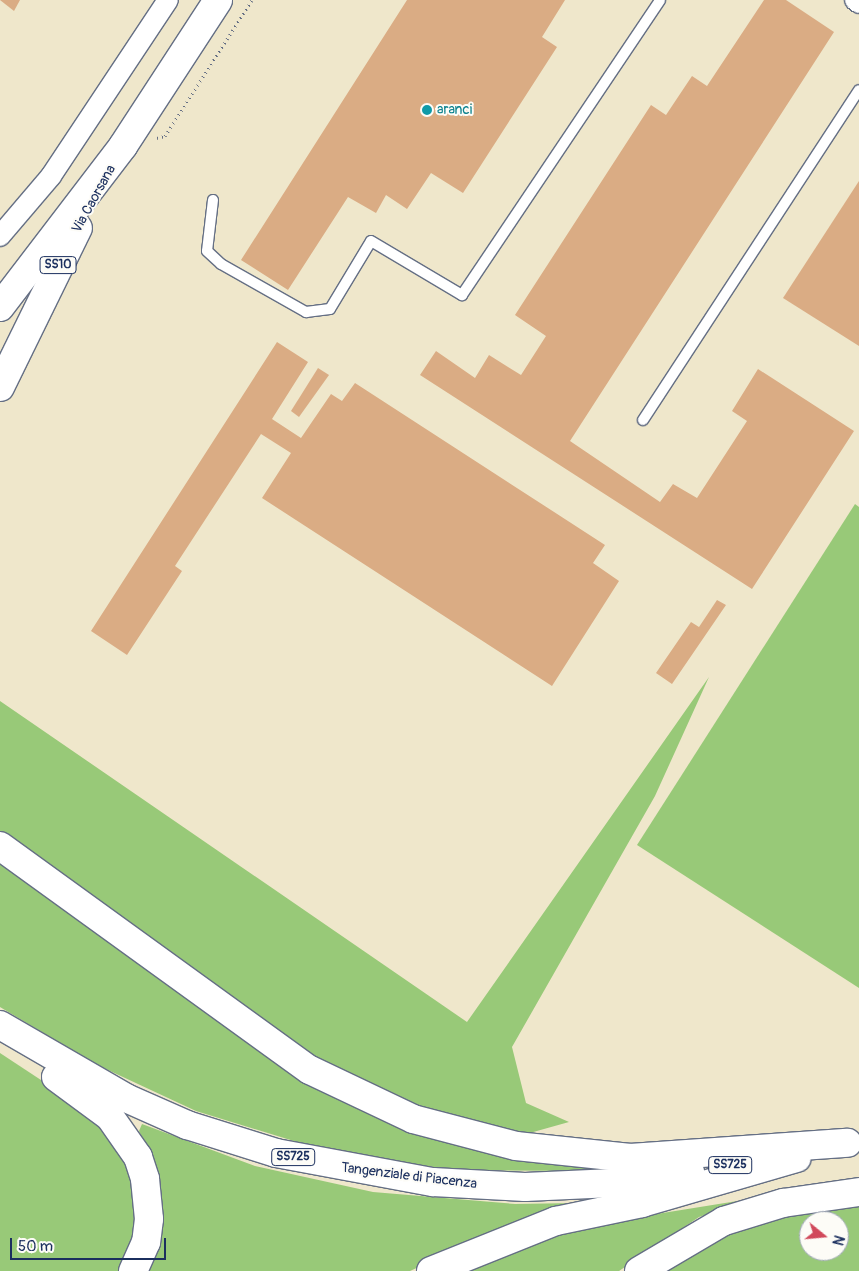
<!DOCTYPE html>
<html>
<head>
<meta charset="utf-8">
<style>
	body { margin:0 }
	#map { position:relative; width:859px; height:1271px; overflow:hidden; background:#efe7cb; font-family:Pangolin,sans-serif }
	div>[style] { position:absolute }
	.green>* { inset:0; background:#98c978 }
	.building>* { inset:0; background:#daac84 }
	.path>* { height:3px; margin-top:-1.5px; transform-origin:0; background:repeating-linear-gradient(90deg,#656f84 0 1px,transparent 0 5px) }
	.roads { filter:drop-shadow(1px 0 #656f84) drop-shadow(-1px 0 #656f84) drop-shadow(0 1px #656f84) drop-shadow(0 -1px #656f84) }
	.service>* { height:10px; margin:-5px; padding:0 5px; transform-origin:5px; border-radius:5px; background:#fff }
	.minor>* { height:20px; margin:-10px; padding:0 10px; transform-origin:10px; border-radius:10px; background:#fff }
	.primary>* { height:28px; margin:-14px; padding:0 14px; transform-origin:14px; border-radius:14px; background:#fff }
	.trunk>* { height:28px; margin:-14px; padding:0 14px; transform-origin:14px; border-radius:14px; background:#fff }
	.motorway>* { height:28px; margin:-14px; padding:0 14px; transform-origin:14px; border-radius:14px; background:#fff }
	.dots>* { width:14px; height:14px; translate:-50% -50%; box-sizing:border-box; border:2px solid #fdfcf7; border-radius:50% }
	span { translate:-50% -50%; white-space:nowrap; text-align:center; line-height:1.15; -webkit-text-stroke:4px #fdfcf7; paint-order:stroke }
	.shield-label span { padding:1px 4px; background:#fdfcf7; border:1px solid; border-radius:4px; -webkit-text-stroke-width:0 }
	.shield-label { font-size:12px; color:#1b2f5e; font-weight:700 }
	.culture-label { font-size:14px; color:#0d838f }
	.left { translate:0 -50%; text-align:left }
	.street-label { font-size:14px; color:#1b2f5e }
	.north { position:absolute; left:799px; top:1211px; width:50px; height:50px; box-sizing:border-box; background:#fdfcf7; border:1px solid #a3aaba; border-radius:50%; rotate:107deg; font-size:14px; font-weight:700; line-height:20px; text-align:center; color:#1b2f5e }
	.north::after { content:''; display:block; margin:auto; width:18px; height:22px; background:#d1495b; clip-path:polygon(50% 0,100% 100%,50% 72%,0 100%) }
	.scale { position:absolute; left:10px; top:1238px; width:156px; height:22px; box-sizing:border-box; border:2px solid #1b2f5e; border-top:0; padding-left:6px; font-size:15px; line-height:18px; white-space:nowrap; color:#1b2f5e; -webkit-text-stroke:4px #fdfcf7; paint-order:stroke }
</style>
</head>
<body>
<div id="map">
	<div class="green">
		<div style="clip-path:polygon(855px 504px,859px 507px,859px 988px,637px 845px)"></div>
		<div style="clip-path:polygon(709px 677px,655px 796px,512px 1047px,526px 1103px,569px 1122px,519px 1136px,449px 1120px,332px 1071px,0 831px,0 701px,467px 1022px)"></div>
		<div style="clip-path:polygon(0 860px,281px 1060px,588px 1164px,589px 1171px,453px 1170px,323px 1150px,196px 1111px,95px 1064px,0 1007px)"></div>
		<div style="clip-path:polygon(0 1053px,88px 1111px,131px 1166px,138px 1225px,122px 1271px,0 1271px)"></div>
		<div style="clip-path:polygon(142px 1124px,255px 1166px,373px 1192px,515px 1204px,576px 1203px,493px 1233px,410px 1271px,146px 1271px,153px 1161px,139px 1131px)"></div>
		<div style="clip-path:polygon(756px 1198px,699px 1217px,619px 1271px,463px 1271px,588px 1225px)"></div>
		<div style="clip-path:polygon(evenodd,859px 1200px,859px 1271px,654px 1271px,725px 1230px,789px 1211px,859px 1200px,809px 1221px,839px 1221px,839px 1251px,809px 1251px,809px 1221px)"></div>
	</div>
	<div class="building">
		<div style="clip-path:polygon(0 0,20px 0,14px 11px)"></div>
		<div style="clip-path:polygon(407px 0,565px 0,542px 37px,557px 47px,463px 193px,431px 173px,407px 209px,386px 195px,376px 213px,348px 197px,288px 290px,241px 260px)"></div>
		<div style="clip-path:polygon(764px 0,786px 0,834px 32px,570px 441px,660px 502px,673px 484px,697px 498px,747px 421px,732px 411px,758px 369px,854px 431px,752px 589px,420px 375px,436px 351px,475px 378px,489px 355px,521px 375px,546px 336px,515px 315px,651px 105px,666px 115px,692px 76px,707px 86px)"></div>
		<div style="clip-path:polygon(859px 181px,859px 346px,783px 298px)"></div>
		<div style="clip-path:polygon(277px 342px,308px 362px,272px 419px,301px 438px,331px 394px,342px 401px,355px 383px,605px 545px,593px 563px,619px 581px,552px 686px,262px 498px,291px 453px,261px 434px,175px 566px,182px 571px,127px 655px,91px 631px)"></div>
		<div style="clip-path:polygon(318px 368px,329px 375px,299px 417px,291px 411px)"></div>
		<div style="clip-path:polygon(717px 600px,726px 605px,672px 684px,656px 673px,691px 622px,699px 627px)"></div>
	</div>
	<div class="path">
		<div style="left:157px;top:138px;width:8px;rotate:-14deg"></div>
		<div style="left:165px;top:136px;width:161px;rotate:-57.4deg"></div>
	</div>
	<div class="roads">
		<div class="service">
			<div style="left:213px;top:200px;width:51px;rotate:96.7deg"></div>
			<div style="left:207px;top:251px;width:19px;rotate:43deg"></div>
			<div style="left:221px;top:264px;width:98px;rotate:29.5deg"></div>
			<div style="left:306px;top:312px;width:24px;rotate:-7deg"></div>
			<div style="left:330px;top:309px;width:79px;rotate:-58.9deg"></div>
			<div style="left:371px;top:241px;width:106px;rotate:30.7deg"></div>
			<div style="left:462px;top:295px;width:355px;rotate:-56.1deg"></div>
			<div style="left:643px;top:420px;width:394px;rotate:-56.8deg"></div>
		</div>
		<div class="minor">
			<div style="left:855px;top:0;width:5px;rotate:37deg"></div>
			<div style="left:0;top:236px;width:79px;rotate:-49.6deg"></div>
			<div style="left:51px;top:176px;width:211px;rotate:-56.4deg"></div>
		</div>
		<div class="primary">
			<div style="left:0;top:307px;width:203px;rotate:-52.6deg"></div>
			<div style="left:123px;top:146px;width:174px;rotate:-56.9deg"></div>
			<div style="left:0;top:387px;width:177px;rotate:-63.9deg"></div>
			<div style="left:0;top:846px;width:382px;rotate:35.9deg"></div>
			<div style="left:310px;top:1070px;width:114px;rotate:25.4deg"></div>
			<div style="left:413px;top:1119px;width:106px;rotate:14.7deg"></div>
			<div style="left:516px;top:1146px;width:115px;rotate:6deg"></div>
			<div style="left:630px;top:1158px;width:218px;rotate:-4deg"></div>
			<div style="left:613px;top:1183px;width:78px;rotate:-7.4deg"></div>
			<div style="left:431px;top:1271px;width:135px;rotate:-21.8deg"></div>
			<div style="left:556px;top:1221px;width:88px;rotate:-11.8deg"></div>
			<div style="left:642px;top:1203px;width:161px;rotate:-16.2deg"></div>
		</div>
		<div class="trunk">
			<div style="left:0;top:1025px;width:146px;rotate:30.1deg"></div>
			<div style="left:126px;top:1098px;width:67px;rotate:23.9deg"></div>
			<div style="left:187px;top:1125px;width:93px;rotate:17.5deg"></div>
			<div style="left:276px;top:1153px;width:160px;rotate:10.5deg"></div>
			<div style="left:433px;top:1182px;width:92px;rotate:3.1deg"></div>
			<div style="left:525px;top:1187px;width:88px;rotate:-2.6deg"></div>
			<div style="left:56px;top:1077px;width:67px;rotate:36.5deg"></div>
			<div style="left:110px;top:1117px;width:49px;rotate:55deg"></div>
			<div style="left:138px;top:1157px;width:23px;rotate:72deg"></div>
			<div style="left:145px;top:1179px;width:40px;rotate:84.3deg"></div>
			<div style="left:149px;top:1219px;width:23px;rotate:97deg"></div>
			<div style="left:146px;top:1242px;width:32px;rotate:114deg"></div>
		</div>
		<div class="motorway">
			<div style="left:639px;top:1271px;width:99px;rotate:-30.5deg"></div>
			<div style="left:724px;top:1221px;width:62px;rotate:-17deg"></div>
			<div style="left:783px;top:1203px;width:77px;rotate:-8.2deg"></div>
		</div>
	</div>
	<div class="dots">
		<div style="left:427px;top:110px;background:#0f9aa8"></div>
	</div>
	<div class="shield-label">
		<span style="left:58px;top:265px">SS10</span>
		<span style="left:293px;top:1157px">SS725</span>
		<span style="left:730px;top:1165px">SS725</span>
	</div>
	<div class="culture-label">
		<span class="left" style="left:437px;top:110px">aranci</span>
	</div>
	<div class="street-label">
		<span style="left:94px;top:199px;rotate:-61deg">Via Caorsana</span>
		<span style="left:409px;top:1176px;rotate:7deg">Tangenziale di Piacenza</span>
	</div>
	<div class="north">N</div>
	<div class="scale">50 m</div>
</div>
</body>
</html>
